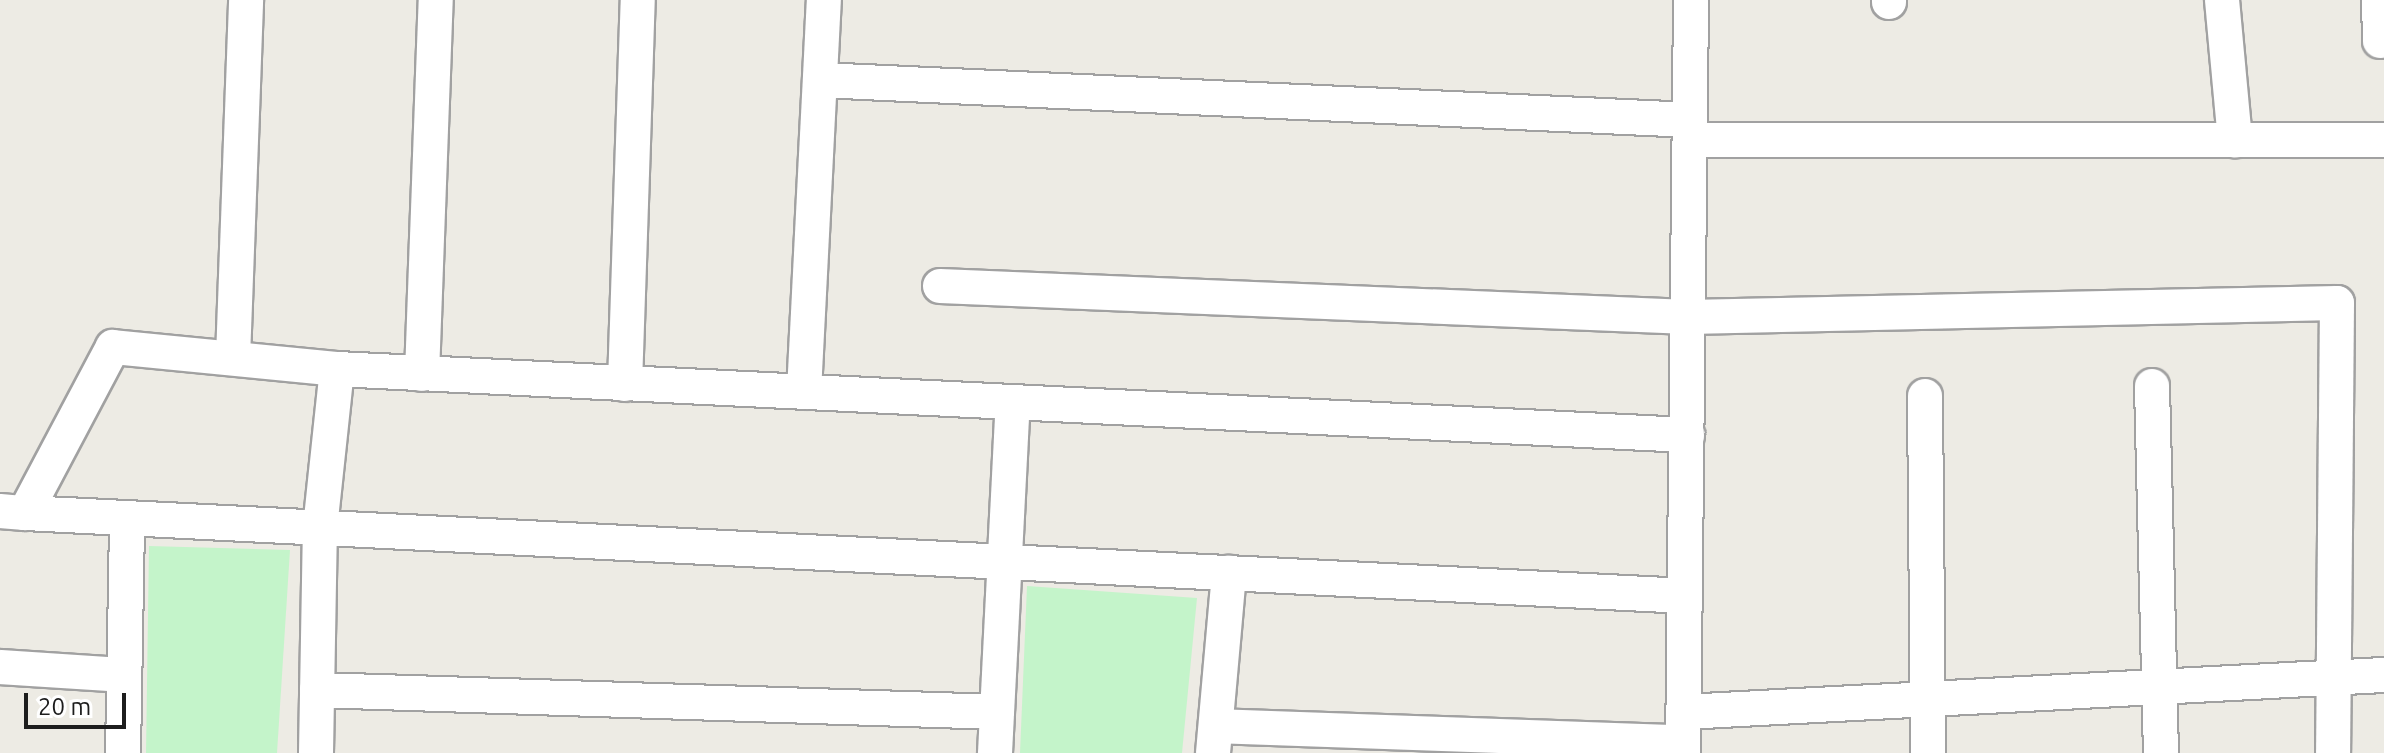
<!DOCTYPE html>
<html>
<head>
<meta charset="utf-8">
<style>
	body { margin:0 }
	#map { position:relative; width:2384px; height:753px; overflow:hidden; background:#edebe4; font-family:Ubuntu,sans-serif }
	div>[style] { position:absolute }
	.park>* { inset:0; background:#c4f4ca }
	.roads { filter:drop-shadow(2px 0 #a1a1a1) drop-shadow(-2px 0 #a1a1a1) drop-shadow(0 2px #a1a1a1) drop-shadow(0 -2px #a1a1a1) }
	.minor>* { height:34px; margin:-17px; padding:0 17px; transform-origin:17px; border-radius:17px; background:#fff }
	span { translate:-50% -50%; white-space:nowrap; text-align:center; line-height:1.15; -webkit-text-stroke:6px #fff; paint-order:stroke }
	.scale { position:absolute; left:24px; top:693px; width:102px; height:36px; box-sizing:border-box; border:4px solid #1d1d1d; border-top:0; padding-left:10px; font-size:24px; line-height:28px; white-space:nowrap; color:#1d1d1d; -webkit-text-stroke:6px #fff; paint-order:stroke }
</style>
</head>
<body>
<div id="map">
	<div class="park">
		<div style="clip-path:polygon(149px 546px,290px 550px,277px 753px,146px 753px)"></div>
		<div style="clip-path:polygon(1027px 586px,1197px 598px,1182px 753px,1020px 753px)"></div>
	</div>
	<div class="roads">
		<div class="minor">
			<div style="left:2222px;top:0;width:141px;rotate:84.7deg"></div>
			<div style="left:2379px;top:0;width:41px;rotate:88.6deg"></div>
			<div style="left:1889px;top:2px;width:2px;rotate:-90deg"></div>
			<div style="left:820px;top:80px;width:871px;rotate:2.63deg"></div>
			<div style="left:1690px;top:140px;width:694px"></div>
			<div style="left:940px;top:286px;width:749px;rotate:2.37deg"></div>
			<div style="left:1688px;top:317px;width:649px;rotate:-1.24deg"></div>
			<div style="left:2337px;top:303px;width:450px;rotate:90.5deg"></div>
			<div style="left:233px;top:358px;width:358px;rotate:-87.9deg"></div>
			<div style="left:422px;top:374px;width:374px;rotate:-87.9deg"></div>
			<div style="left:625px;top:384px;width:384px;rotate:-88.1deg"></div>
			<div style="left:2152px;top:386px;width:367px;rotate:88.6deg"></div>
			<div style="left:804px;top:392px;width:393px;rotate:-87.1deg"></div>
			<div style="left:1925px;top:396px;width:357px;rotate:89.5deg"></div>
			<div style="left:0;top:511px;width:25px;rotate:5deg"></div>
			<div style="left:25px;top:513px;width:188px;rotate:-62.1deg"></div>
			<div style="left:113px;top:347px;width:225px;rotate:5.6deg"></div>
			<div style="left:337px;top:369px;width:1352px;rotate:2.8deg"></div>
			<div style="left:25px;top:513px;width:1662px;rotate:2.86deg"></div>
			<div style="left:0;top:667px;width:124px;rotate:3.7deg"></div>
			<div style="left:317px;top:690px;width:680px;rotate:1.85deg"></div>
			<div style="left:1684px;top:712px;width:701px;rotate:-3.03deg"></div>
			<div style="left:1216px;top:726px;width:467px;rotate:2deg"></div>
			<div style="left:123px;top:753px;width:235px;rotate:-89deg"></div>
			<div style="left:316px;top:753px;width:225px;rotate:-89deg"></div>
			<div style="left:320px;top:528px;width:160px;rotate:-83.9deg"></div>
			<div style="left:995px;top:753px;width:350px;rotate:-87.1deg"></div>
			<div style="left:1213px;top:753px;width:181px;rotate:-84.9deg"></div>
			<div style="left:1683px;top:753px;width:753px;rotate:-89.39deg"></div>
		</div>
	</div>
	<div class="scale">20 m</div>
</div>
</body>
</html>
